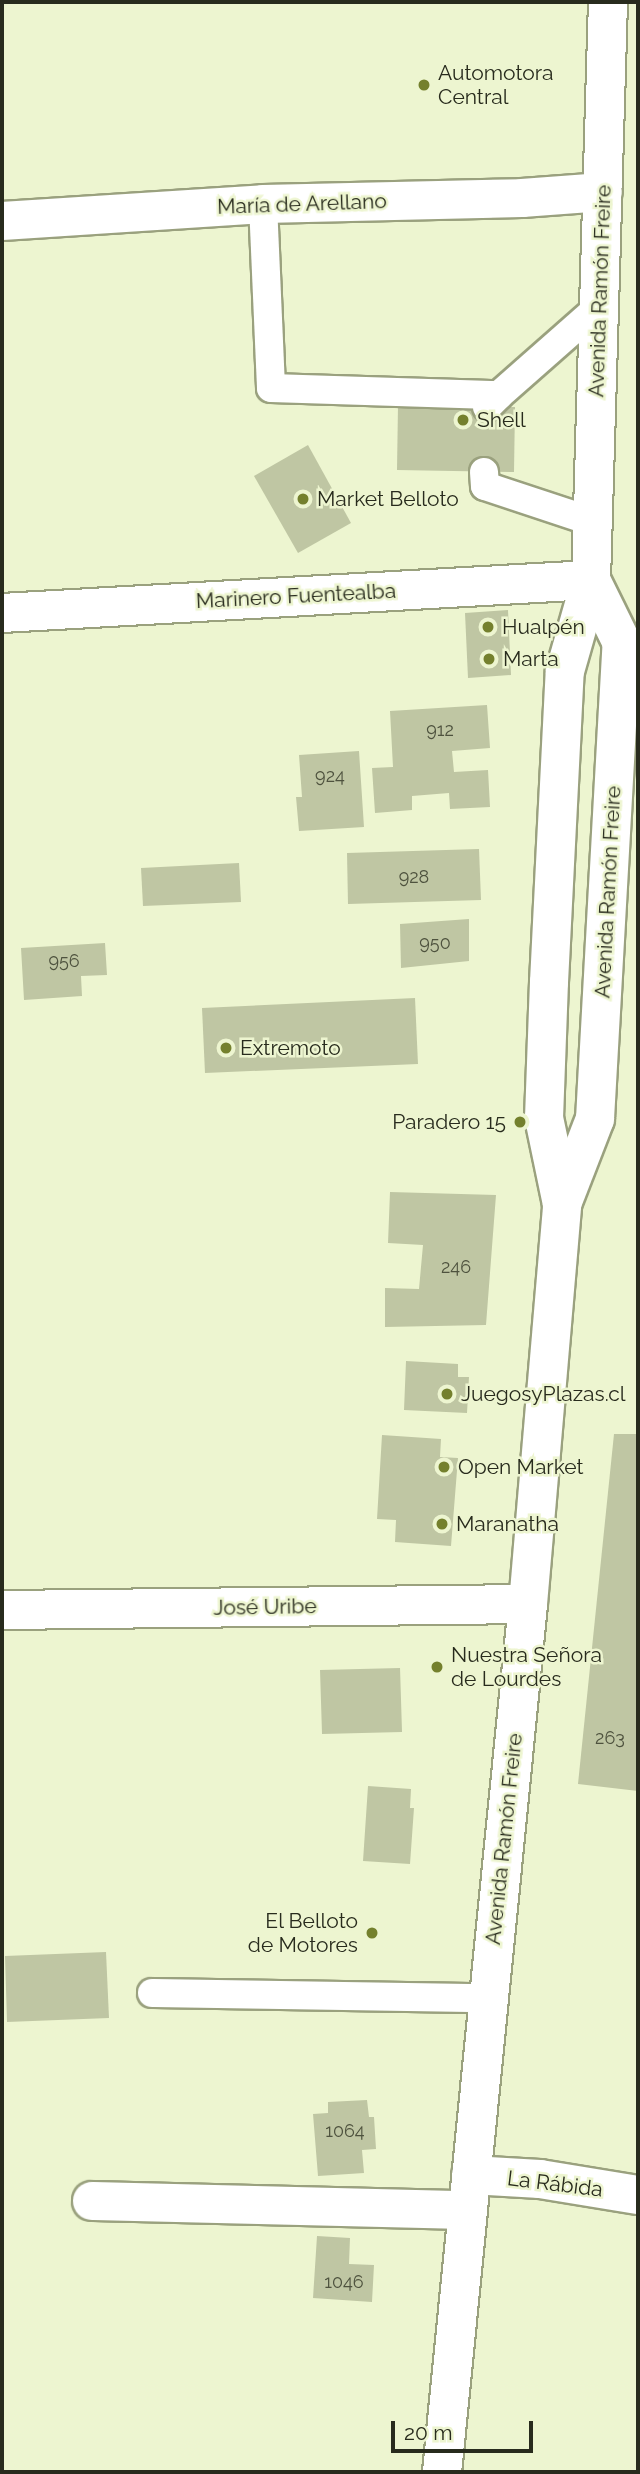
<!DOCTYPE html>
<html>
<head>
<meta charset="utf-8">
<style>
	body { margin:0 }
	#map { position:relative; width:640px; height:2474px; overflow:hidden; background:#edf5d0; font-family:Raleway,sans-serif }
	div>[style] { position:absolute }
	.building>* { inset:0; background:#bfc6a3 }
	.roads { filter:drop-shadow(2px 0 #9aa17e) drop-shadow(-2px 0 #9aa17e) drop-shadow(0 2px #9aa17e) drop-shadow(0 -2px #9aa17e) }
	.service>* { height:28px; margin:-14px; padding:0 14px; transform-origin:14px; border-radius:14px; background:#fff }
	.minor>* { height:38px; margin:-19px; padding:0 19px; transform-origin:19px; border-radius:19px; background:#fff }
	.primary>* { height:38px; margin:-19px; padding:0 19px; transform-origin:19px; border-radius:19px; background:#fff }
	.dots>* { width:19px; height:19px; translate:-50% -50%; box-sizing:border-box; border:4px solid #edf5d0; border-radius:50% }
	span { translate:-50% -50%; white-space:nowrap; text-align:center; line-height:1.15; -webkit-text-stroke:5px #edf5d0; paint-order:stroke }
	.number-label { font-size:18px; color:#4e523e }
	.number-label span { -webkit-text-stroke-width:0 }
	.poi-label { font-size:21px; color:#282b1d }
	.left { translate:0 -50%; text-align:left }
	.right { translate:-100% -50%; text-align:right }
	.street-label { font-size:21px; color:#282b1d }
	.frame { position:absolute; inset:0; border:4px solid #282b1d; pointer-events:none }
	.scale { position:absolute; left:391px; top:2421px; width:142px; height:32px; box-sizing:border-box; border:4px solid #282b1d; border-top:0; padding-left:9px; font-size:21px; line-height:24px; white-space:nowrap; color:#282b1d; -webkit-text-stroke:5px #edf5d0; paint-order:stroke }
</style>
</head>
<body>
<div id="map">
	<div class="building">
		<div style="clip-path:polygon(398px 405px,515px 407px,514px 472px,397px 470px)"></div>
		<div style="clip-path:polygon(308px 445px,351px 523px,298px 553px,254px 476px)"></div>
		<div style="clip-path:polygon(508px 610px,511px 675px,468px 678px,465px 613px)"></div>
		<div style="clip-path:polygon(487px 705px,490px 748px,452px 751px,454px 772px,488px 770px,490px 807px,450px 809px,449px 793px,412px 796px,412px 810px,375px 813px,372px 768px,393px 767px,390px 711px)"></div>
		<div style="clip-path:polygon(359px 751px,364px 827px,299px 831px,296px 797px,302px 797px,299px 755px)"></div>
		<div style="clip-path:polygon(479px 849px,481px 900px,348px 904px,347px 853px)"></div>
		<div style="clip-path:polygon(239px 863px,241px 902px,143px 906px,141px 868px)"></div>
		<div style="clip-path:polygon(469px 919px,469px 961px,401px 968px,400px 924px)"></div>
		<div style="clip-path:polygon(105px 943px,107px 975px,81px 976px,82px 996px,24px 1000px,21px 948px)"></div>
		<div style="clip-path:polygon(415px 998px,418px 1064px,205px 1073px,202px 1008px)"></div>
		<div style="clip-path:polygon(390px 1192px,496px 1195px,486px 1325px,385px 1327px,385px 1288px,419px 1289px,423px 1245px,388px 1243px)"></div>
		<div style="clip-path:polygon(406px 1361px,458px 1364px,458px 1377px,469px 1377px,467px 1413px,404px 1410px)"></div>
		<div style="clip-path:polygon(614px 1434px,638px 1434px,638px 1791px,578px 1784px)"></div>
		<div style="clip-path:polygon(382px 1435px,441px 1439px,440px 1457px,458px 1458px,451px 1546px,395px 1542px,396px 1520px,377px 1519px)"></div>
		<div style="clip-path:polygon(400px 1668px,402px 1732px,322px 1734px,320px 1670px)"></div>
		<div style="clip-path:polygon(368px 1786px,411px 1789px,410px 1808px,414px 1808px,410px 1864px,363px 1861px)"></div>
		<div style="clip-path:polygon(106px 1952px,109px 2018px,7px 2022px,5px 1956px)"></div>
		<div style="clip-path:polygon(367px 2100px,369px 2117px,374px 2117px,376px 2149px,362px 2150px,364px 2173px,318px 2176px,313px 2114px,328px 2113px,328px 2102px)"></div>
		<div style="clip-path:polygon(317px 2236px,350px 2238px,349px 2264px,374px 2265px,372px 2302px,313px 2298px)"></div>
	</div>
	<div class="roads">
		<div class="service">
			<div style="left:263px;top:204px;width:184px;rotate:87.5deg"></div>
			<div style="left:271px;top:388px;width:228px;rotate:1.8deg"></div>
			<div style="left:499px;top:395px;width:17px;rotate:135deg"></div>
			<div style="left:499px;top:395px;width:135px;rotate:-41.4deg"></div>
			<div style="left:484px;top:472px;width:14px;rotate:86deg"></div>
			<div style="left:485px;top:486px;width:115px;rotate:18.3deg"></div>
			<div style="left:152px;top:1993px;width:336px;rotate:0.9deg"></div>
		</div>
		<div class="minor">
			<div style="left:2px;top:221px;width:262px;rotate:-3.7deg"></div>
			<div style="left:263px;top:204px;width:259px;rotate:-1.3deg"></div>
			<div style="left:522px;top:198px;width:81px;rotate:-4.2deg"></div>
			<div style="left:2px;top:613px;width:590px;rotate:-3.21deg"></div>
			<div style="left:2px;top:1610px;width:526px;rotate:-0.65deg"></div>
			<div style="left:471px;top:2175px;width:69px;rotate:3.3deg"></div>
			<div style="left:540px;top:2179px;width:99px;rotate:9.3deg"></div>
			<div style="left:92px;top:2201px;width:375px;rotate:1.4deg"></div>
		</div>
		<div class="primary">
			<div style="left:562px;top:1204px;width:88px;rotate:-101.8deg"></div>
			<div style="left:544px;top:1118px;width:136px;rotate:-87.9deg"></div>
			<div style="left:549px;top:982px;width:311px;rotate:-87.1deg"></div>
			<div style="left:565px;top:671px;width:95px;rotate:-74.1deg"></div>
			<div style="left:591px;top:580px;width:578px;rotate:-88.32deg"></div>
			<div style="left:442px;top:2472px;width:872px;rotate:-84.34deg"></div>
			<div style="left:528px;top:1604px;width:401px;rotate:-85.1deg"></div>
			<div style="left:562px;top:1204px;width:91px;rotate:-68.8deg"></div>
			<div style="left:595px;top:1119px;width:477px;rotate:-86.8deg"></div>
			<div style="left:622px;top:643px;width:70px;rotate:-116.2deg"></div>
		</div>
	</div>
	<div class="dots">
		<div style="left:424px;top:85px;background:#74802d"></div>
		<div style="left:463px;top:420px;background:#74802d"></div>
		<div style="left:303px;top:499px;background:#74802d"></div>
		<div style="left:488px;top:627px;background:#74802d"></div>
		<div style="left:489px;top:659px;background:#74802d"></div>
		<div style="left:226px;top:1048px;background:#74802d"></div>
		<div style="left:520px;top:1122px;background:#74802d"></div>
		<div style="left:447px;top:1394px;background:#74802d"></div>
		<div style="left:444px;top:1467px;background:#74802d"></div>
		<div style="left:442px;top:1524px;background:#74802d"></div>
		<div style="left:437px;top:1667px;background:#74802d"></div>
		<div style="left:372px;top:1933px;background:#74802d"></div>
	</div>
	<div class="number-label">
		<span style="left:440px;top:730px">912</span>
		<span style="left:330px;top:776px">924</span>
		<span style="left:414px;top:877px">928</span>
		<span style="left:435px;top:943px">950</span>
		<span style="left:64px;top:961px">956</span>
		<span style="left:456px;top:1267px">246</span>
		<span style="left:610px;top:1738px">263</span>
		<span style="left:345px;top:2131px">1064</span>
		<span style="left:344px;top:2282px">1046</span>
	</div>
	<div class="poi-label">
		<span class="left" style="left:438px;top:85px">Automotora<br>Central</span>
		<span class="left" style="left:477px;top:420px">Shell</span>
		<span class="left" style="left:317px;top:499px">Market Belloto</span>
		<span class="left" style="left:502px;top:627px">Hualpén</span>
		<span class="left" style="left:503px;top:659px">Marta</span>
		<span class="left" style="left:240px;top:1048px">Extremoto</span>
		<span class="right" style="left:506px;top:1122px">Paradero 15</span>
		<span class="left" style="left:461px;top:1394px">JuegosyPlazas.cl</span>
		<span class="left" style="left:458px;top:1467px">Open Market</span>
		<span class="left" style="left:456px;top:1524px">Maranatha</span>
		<span class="left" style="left:451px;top:1667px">Nuestra Señora<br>de Lourdes</span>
		<span class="right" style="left:358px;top:1933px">El Belloto<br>de Motores</span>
	</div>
	<div class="street-label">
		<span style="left:302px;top:204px;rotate:-2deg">María de Arellano</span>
		<span style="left:600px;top:291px;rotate:-88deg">Avenida Ramón Freire</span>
		<span style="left:296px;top:596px;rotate:-3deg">Marinero Fuentealba</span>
		<span style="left:608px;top:892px;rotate:-87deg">Avenida Ramón Freire</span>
		<span style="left:265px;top:1607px;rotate:-1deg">José Uribe</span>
		<span style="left:504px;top:1839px;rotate:-84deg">Avenida Ramón Freire</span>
		<span style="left:555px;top:2184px;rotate:7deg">La Rábida</span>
	</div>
	<div class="frame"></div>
	<div class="scale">20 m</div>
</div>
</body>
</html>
